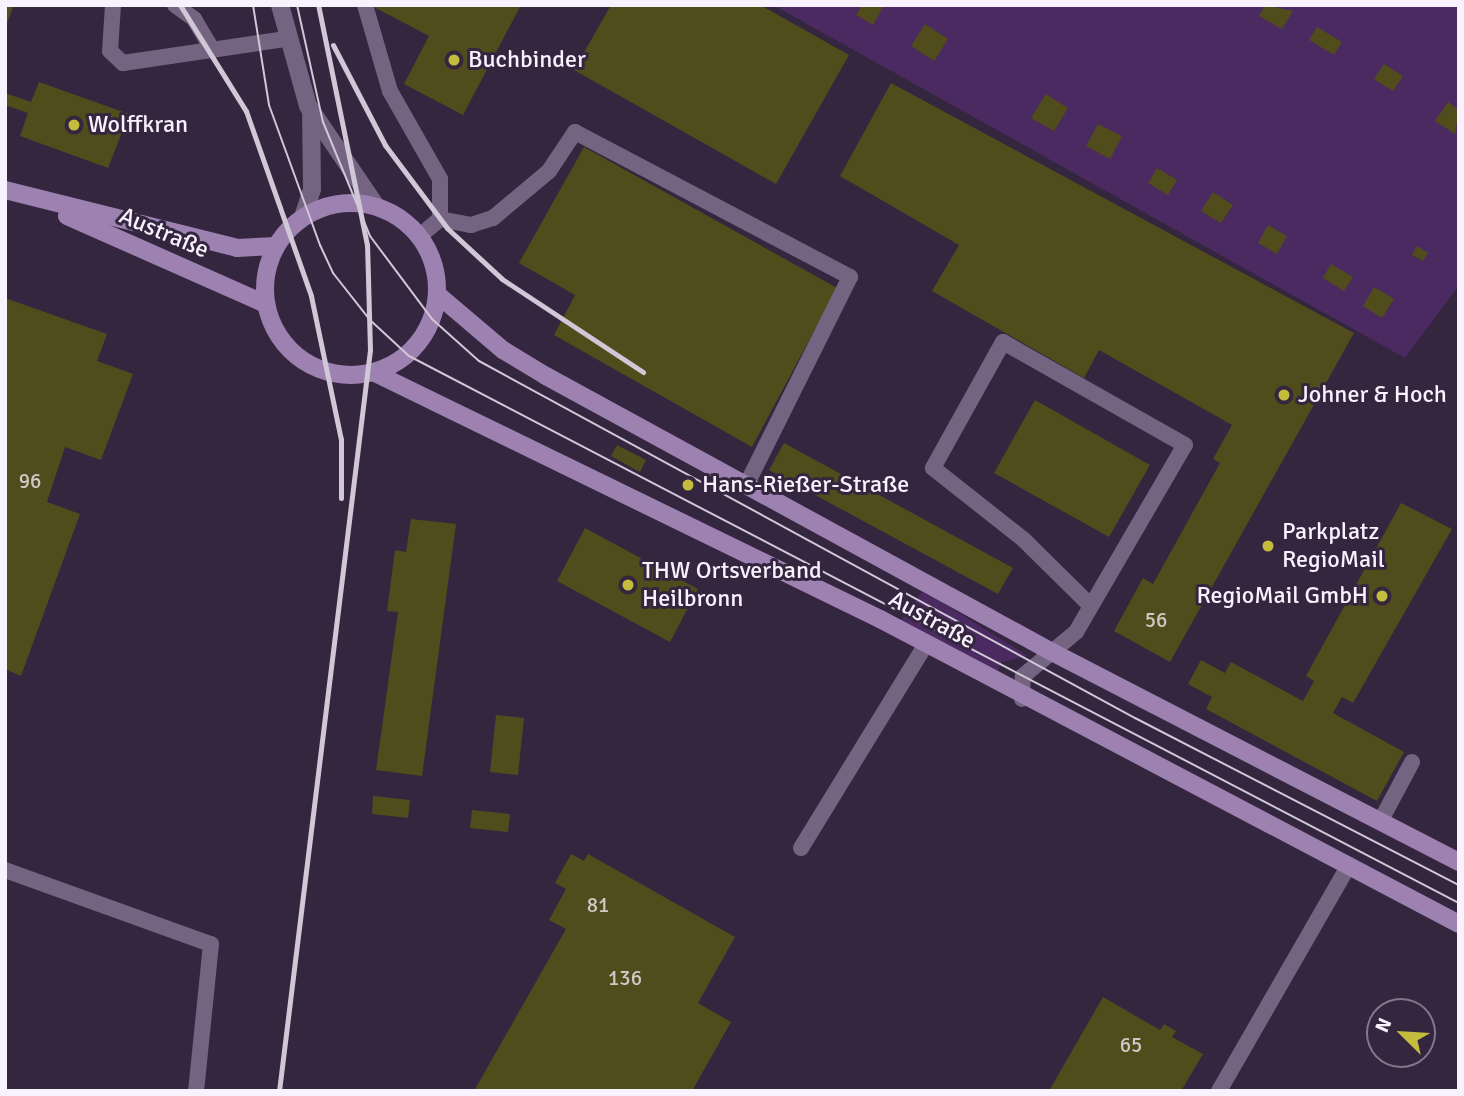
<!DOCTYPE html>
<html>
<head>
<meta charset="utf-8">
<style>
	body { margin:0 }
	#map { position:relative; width:1464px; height:1096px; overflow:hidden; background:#34263e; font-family:Signika,sans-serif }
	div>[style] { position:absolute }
	.green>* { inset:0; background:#4b2a61 }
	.building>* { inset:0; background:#504c1c }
	.service>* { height:16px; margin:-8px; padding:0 8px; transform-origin:8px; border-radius:8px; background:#746381 }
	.minor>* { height:18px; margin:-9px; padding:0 9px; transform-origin:9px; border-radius:9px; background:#746381 }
	.secondary>* { height:18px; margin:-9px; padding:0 9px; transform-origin:9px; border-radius:9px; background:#9c81b1 }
	.secondary>.ring { margin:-9px; padding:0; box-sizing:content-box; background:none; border:18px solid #9c81b1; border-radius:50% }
	.tram>* { height:2px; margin:-1px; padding:0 1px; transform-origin:1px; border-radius:1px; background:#d0c8d7 }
	.rail>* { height:5px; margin:-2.5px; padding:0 2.5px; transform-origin:2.5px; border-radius:2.5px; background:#d0c8d7 }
	.dots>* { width:19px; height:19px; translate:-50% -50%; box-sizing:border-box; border:4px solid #34263e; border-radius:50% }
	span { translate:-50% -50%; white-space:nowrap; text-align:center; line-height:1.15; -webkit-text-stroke:6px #34263e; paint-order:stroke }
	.number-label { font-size:21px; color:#cec8c6 }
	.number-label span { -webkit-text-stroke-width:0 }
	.poi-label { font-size:24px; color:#f8f1fe }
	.left { translate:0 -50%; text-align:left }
	.right { translate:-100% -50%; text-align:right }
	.street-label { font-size:24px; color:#f8f1fe }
	.frame { position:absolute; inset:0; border:7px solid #f8f1fe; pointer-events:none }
	.north { position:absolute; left:1366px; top:998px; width:70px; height:70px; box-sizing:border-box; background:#34263e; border:2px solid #82778b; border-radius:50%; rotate:294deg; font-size:19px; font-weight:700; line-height:28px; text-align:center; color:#f8f1fe }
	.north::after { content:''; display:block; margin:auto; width:24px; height:32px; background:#c5bc3d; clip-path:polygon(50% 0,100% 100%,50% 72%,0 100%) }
</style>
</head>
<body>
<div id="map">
	<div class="green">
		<div style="clip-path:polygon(773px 5px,1459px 5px,1459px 285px,1405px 358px)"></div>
		<div style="clip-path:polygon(922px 592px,946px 605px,1028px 656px,1002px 662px,997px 671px,899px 623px)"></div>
	</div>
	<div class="building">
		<div style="clip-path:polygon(5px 5px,14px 5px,5px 28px)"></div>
		<div style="clip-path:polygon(370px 5px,521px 5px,463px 115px,404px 84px,429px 36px)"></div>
		<div style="clip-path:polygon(611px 5px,760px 5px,849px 55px,776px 184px,574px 70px)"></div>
		<div style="clip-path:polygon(862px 5px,884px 5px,873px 25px,856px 15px)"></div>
		<div style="clip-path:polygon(1265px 5px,1293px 11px,1282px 29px,1259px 16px)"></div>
		<div style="clip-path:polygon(925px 24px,948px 39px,934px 61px,911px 46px)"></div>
		<div style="clip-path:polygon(1317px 27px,1342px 42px,1334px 55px,1309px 40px)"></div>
		<div style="clip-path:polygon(1384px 64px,1403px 76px,1393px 91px,1374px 79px)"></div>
		<div style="clip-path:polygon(39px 82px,129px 114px,108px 168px,20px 136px,28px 113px,5px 105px,5px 93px,31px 102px)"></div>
		<div style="clip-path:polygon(891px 83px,1354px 333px,1170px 662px,1114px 631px,1143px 578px,1153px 584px,1220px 463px,1213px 459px,1232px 425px,1099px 350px,1084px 378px,932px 291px,959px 245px,840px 176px)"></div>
		<div style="clip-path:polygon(1046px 94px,1068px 108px,1054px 131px,1031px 118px)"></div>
		<div style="clip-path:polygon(1448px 102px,1459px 110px,1455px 134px,1435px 121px)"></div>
		<div style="clip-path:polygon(1098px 124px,1122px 136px,1110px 159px,1086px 146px)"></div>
		<div style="clip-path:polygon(584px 147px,837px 288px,752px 447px,554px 335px,575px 295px,519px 263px)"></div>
		<div style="clip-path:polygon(1157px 168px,1177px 180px,1168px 195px,1148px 183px)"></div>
		<div style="clip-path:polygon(1213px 192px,1233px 205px,1221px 223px,1201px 211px)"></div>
		<div style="clip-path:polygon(1268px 225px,1287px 236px,1277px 254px,1258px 243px)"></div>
		<div style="clip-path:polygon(1417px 246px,1428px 253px,1423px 261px,1412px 255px)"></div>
		<div style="clip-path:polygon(1331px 264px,1353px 277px,1344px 291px,1323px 278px)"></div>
		<div style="clip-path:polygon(1374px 287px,1394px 299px,1382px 318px,1363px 306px)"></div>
		<div style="clip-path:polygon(5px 298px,107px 334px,97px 361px,133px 374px,101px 460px,65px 447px,47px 502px,80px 514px,21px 676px,5px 669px)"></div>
		<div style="clip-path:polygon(1035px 400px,1150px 465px,1109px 537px,994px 473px)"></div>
		<div style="clip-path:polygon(784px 443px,1013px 568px,998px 594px,769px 470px)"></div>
		<div style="clip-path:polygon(617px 445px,646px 460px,640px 472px,611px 456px)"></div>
		<div style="clip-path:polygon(1401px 503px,1452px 529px,1353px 703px,1342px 697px,1333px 713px,1404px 752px,1377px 801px,1206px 709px,1212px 697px,1188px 684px,1201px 660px,1225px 673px,1231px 662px,1303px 701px,1314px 681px,1306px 676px)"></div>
		<div style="clip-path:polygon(411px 519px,456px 524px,422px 776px,376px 770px,398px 612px,387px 611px,395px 550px,406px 552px)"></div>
		<div style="clip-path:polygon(585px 528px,698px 589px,670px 642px,557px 581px)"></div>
		<div style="clip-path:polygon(496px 715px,524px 718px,518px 775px,490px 772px)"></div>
		<div style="clip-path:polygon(373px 796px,410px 800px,408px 818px,372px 814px)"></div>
		<div style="clip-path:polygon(472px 810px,510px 814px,508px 832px,470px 828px)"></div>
		<div style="clip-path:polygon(571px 854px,584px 861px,588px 854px,735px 937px,698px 1003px,731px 1022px,692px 1091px,474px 1091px,566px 929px,549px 920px,566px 889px,555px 883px)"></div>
		<div style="clip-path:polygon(1103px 997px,1160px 1030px,1164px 1024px,1176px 1031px,1172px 1037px,1203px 1054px,1181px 1091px,1049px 1091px)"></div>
	</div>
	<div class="service">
		<div style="left:113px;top:5px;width:46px;rotate:93.7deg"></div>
		<div style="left:110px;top:51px;width:18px;rotate:43deg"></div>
		<div style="left:123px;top:63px;width:165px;rotate:-8.4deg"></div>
		<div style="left:175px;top:5px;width:24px;rotate:36deg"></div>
		<div style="left:194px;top:19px;width:35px;rotate:59deg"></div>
		<div style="left:365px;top:5px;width:90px;rotate:73.8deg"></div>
		<div style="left:390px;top:91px;width:101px;rotate:60.4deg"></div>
		<div style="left:440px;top:179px;width:40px;rotate:90deg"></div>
		<div style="left:440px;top:219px;width:26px;rotate:140deg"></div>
		<div style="left:440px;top:219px;width:32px;rotate:11deg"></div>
		<div style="left:471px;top:225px;width:23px;rotate:-18deg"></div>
		<div style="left:493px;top:218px;width:73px;rotate:-40deg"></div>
		<div style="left:549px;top:171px;width:47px;rotate:-56.3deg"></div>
		<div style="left:575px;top:132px;width:311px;rotate:27.8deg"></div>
		<div style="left:850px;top:277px;width:231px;rotate:116.5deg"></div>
		<div style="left:1022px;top:699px;width:23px;rotate:-88deg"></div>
		<div style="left:1023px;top:676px;width:69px;rotate:-39.7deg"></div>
		<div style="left:1076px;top:632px;width:216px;rotate:-59.8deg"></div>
		<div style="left:1185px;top:445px;width:209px;rotate:-150.5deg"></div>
		<div style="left:1003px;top:342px;width:144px;rotate:119.1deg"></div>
		<div style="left:933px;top:468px;width:115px;rotate:38.3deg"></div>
		<div style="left:1023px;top:539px;width:95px;rotate:44.6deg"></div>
		<div style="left:1380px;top:822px;width:68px;rotate:-61.9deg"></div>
		<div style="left:801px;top:848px;width:239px;rotate:-58.5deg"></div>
		<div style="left:5px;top:870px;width:219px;rotate:19.8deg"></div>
		<div style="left:211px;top:944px;width:148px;rotate:95.8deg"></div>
		<div style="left:1219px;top:1091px;width:261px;rotate:-60.1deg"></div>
	</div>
	<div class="minor">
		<div style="left:280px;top:5px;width:105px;rotate:74.5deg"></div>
		<div style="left:308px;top:106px;width:121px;rotate:55.8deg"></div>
		<div style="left:303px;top:217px;width:29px;rotate:-72deg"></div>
		<div style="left:312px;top:189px;width:77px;rotate:-90.7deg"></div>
	</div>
	<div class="secondary">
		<div style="left:5px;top:190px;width:239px;rotate:14deg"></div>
		<div style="left:237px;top:248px;width:39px;rotate:-3deg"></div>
		<div class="ring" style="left:265px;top:203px;width:154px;height:154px"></div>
		<div style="left:67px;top:216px;width:218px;rotate:23.9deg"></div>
		<div style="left:437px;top:294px;width:87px;rotate:40.3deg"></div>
		<div style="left:503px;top:350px;width:50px;rotate:31.2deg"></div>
		<div style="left:546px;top:376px;width:576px;rotate:28.61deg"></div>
		<div style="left:1052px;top:652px;width:458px;rotate:27.3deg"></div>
		<div style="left:375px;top:373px;width:562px;rotate:25.97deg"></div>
		<div style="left:880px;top:619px;width:654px;rotate:27.78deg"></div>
	</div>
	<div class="tram">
		<div style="left:253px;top:5px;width:101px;rotate:80.9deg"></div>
		<div style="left:269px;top:105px;width:149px;rotate:70deg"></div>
		<div style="left:320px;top:245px;width:31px;rotate:65deg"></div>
		<div style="left:333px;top:273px;width:60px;rotate:51.8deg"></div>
		<div style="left:370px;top:320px;width:53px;rotate:42.7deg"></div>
		<div style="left:409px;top:356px;width:1184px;rotate:27.52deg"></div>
		<div style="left:297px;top:5px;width:120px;rotate:77.5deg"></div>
		<div style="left:323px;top:122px;width:123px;rotate:67.6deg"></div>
		<div style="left:370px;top:236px;width:104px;rotate:53.2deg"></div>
		<div style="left:432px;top:319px;width:63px;rotate:41.8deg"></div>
		<div style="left:479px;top:361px;width:747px;rotate:28.56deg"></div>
		<div style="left:1135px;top:718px;width:365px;rotate:27.3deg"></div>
	</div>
	<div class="rail">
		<div style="left:180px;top:5px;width:125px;rotate:58.1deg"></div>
		<div style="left:246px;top:111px;width:196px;rotate:70.6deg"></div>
		<div style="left:311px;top:296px;width:146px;rotate:78.2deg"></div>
		<div style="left:341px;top:439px;width:59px;rotate:90deg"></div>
		<div style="left:333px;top:45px;width:113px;rotate:62.5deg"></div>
		<div style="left:385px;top:145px;width:104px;rotate:53.2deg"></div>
		<div style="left:447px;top:228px;width:75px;rotate:42.8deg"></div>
		<div style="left:502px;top:279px;width:169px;rotate:33.4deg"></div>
		<div style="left:279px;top:1091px;width:747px;rotate:-83deg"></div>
		<div style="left:370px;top:350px;width:105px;rotate:-91.6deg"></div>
		<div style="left:367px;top:245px;width:245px;rotate:-101.5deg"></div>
	</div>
	<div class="dots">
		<div style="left:454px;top:60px;background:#c5bc3d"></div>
		<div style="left:74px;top:125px;background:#c5bc3d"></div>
		<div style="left:1284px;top:395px;background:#c5bc3d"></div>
		<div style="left:688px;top:485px;background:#c5bc3d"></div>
		<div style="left:1268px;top:546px;background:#c5bc3d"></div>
		<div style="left:628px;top:585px;background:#c5bc3d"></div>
		<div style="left:1382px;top:596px;background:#c5bc3d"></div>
	</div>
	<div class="number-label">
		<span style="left:30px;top:481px">96</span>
		<span style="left:1156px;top:620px">56</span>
		<span style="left:598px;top:905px">81</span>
		<span style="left:625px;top:978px">136</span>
		<span style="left:1131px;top:1045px">65</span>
	</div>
	<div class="poi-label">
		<span class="left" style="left:468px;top:60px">Buchbinder</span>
		<span class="left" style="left:88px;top:125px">Wolffkran</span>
		<span class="left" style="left:1298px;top:395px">Johner &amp; Hoch</span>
		<span class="left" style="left:702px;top:485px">Hans-Rießer-Straße</span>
		<span class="left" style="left:1282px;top:546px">Parkplatz<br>RegioMail</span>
		<span class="left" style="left:642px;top:585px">THW Ortsverband<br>Heilbronn</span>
		<span class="right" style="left:1368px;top:596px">RegioMail GmbH</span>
	</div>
	<div class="street-label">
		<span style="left:164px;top:233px;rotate:23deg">Austraße</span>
		<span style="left:932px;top:620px;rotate:29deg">Austraße</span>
	</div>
	<div class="frame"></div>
	<div class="north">N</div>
</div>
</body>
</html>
